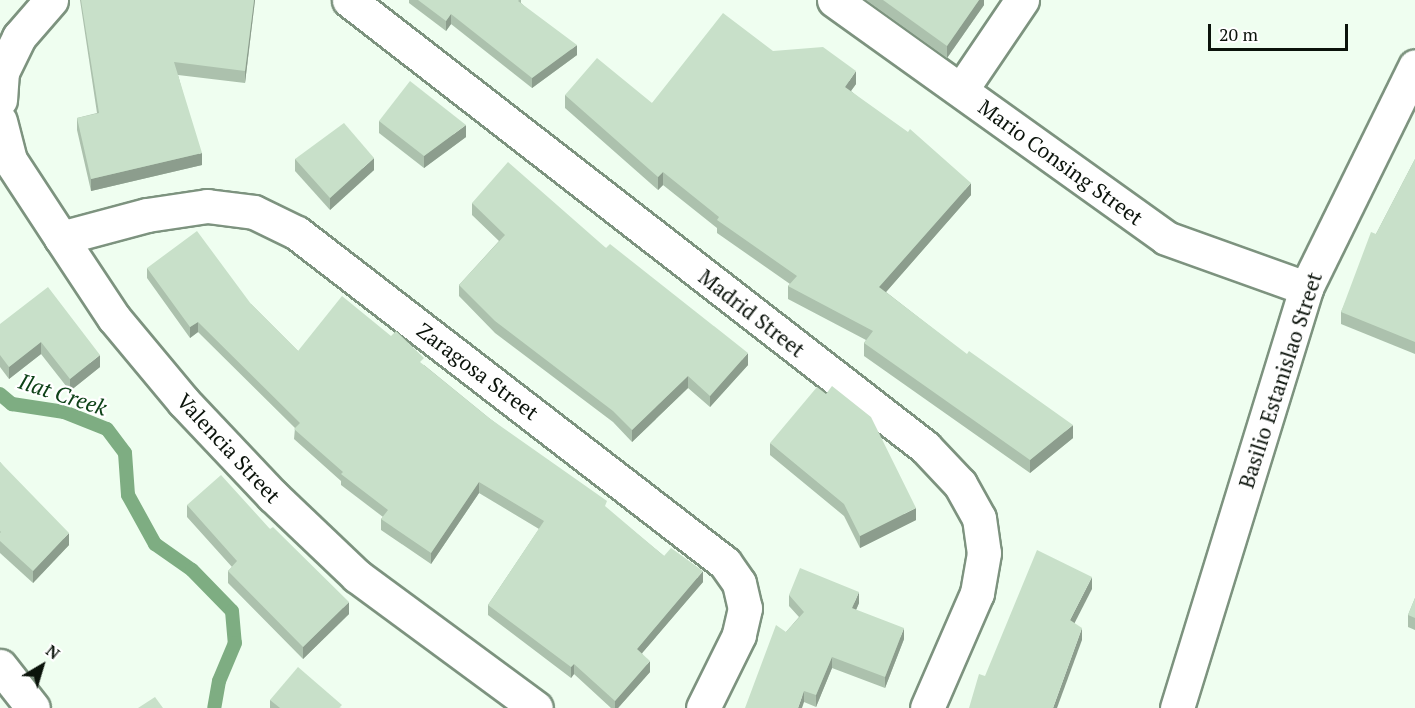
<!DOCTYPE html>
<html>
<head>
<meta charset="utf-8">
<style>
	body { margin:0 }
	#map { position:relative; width:1415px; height:708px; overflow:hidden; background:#effef0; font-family:"PT Serif",serif }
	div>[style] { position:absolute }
	.stream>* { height:14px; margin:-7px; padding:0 7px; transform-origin:7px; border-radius:7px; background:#7ead82 }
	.roads { filter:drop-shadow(2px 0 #7d937f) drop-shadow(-2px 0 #7d937f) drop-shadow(0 2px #7d937f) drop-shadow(0 -2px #7d937f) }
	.minor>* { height:33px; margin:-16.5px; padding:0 16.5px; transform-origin:16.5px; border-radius:16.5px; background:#fff }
	.wall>* { inset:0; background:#acc1ad }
	.shaded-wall>* { inset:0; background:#8c9d8d }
	.building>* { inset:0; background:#c8e0c9 }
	span { translate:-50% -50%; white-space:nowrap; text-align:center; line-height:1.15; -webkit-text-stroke:4.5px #fff; paint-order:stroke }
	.street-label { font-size:21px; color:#0b130b }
	.water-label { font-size:22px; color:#0e4218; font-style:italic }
	.north { position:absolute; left:12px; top:636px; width:60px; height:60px; -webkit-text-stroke:4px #fff; paint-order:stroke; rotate:38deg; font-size:16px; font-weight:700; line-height:24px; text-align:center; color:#0b130b }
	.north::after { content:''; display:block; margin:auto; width:21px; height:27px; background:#0b130b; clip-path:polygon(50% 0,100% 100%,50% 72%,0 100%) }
	.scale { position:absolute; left:1208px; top:24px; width:140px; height:27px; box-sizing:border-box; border:3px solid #0b130b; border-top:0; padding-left:8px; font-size:18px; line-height:21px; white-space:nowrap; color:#0b130b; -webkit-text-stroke:4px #fff; paint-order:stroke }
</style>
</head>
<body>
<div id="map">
	<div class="stream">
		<div style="left:0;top:394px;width:16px;rotate:40deg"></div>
		<div style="left:12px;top:404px;width:53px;rotate:8.7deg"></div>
		<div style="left:64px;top:412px;width:46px;rotate:21.6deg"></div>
		<div style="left:107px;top:429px;width:30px;rotate:53deg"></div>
		<div style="left:125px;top:453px;width:42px;rotate:85.9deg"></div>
		<div style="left:128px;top:495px;width:56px;rotate:61.1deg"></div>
		<div style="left:155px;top:544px;width:45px;rotate:35.1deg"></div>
		<div style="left:192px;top:570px;width:57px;rotate:45.7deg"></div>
		<div style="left:232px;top:611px;width:32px;rotate:85deg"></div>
		<div style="left:235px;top:643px;width:41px;rotate:112.8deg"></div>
		<div style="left:219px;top:681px;width:27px;rotate:100deg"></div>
	</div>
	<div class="roads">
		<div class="minor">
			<div style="left:349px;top:0;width:729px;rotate:37.81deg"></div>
			<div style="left:925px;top:447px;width:51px;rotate:46.6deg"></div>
			<div style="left:960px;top:484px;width:39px;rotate:61deg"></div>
			<div style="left:979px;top:518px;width:35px;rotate:82deg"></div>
			<div style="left:984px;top:553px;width:41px;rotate:99.9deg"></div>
			<div style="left:977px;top:593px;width:125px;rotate:113.5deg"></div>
			<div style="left:834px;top:0;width:408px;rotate:35.6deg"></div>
			<div style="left:1166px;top:238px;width:149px;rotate:19.7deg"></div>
			<div style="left:961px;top:90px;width:109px;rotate:-55.9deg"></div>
			<div style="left:0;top:100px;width:28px;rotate:-86deg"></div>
			<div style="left:2px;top:72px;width:39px;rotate:-64deg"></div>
			<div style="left:19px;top:37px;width:49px;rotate:-49.1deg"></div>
			<div style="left:0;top:121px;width:40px;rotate:75.6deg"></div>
			<div style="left:10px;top:160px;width:93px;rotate:56.8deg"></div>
			<div style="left:61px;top:238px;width:96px;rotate:56.5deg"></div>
			<div style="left:114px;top:318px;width:109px;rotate:50.2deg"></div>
			<div style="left:184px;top:402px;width:129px;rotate:46.6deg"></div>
			<div style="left:273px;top:496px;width:116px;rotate:43.6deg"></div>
			<div style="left:357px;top:576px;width:222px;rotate:36.4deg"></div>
			<div style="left:61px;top:238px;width:89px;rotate:-15deg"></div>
			<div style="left:147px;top:215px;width:61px;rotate:-8.5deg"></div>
			<div style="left:207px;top:206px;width:47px;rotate:7.3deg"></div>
			<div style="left:254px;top:212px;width:48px;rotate:26deg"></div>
			<div style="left:297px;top:233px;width:540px;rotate:37.63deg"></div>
			<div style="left:725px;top:563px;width:24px;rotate:55deg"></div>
			<div style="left:739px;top:583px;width:26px;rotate:77deg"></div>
			<div style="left:745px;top:608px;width:28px;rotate:103deg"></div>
			<div style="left:739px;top:635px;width:81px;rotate:116.3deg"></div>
			<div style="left:0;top:666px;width:53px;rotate:51.8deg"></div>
			<div style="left:1177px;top:708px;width:439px;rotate:-72.9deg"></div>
			<div style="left:1306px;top:288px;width:247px;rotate:-63.8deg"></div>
		</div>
	</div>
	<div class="wall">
		<div style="clip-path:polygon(80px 0,255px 0,245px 83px,178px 75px,202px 165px,91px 191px,77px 130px,77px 118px,97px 113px)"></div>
		<div style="clip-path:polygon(409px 0,521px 0,521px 3px,577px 55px,532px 88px,451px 24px,446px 31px,409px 3px)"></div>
		<div style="clip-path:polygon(866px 0,984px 0,984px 5px,947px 58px)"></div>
		<div style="clip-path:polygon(773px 51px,856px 84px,851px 91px,971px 195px,886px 292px,1073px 438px,1030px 473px,864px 356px,864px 343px,866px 340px,788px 299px,788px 286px,790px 284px,717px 233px,717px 228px,663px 185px,658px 190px,565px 108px,565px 95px,652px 103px)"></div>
		<div style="clip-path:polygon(379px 121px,466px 137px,424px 168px,379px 133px)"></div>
		<div style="clip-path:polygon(295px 159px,374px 170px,330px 210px,295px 171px)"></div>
		<div style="clip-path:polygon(1415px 159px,1415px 354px,1341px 324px,1341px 312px,1376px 234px)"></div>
		<div style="clip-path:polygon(472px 203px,606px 248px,748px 365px,710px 407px,688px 388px,632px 442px,613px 422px,495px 333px,459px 296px,459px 285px,499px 241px,472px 215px)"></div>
		<div style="clip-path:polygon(147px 268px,251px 304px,298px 351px,424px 365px,489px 418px,607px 509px,664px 556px,703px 582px,642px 653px,650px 672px,618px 708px,611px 708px,574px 674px,571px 678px,488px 615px,488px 605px,539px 529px,479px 493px,431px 564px,381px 530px,381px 519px,383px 517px,341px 485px,341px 481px,294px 439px,295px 428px,198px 332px,190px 338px,147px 278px)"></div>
		<div style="clip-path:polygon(0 324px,100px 367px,70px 391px,41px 354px,9px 379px,0 367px)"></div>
		<div style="clip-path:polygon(770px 443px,916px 520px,860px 548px,844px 516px,770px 455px)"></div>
		<div style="clip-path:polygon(0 462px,69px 545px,33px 583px,0 553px)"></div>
		<div style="clip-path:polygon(187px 505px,270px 529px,349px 614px,303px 659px,228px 583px,228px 571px,232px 567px,187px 517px)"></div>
		<div style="clip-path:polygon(789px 595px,859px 603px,856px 610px,904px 639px,885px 688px,832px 668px,816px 707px,804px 702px,786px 632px,799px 617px,789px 606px)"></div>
		<div style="clip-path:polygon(1415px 598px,1415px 630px,1408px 627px,1408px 615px)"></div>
		<div style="clip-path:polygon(270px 700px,342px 708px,270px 708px)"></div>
	</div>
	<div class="shaded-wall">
		<div style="clip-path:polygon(254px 0,255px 0,245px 83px,245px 71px)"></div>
		<div style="clip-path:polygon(979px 0,984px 0,984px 5px,947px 58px,947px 46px)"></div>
		<div style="clip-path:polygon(451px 14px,451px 24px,446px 31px,446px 21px)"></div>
		<div style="clip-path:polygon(577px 45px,577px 55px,532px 88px,532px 78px)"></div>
		<div style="clip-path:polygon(856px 71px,856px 84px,845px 99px,845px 87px)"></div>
		<div style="clip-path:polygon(466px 125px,466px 137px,424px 168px,424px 156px)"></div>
		<div style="clip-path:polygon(202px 153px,202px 165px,91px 191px,91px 179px)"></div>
		<div style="clip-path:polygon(374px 158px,374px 170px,330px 210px,330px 198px)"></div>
		<div style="clip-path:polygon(663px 172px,663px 185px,658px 190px,658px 177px)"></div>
		<div style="clip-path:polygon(971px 183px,971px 195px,879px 300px,879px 287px)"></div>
		<div style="clip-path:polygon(198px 322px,198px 332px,190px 338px,190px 327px)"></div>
		<div style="clip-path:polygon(41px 342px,41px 354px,9px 379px,9px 367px)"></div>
		<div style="clip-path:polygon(748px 353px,748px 365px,710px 407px,710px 396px)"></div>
		<div style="clip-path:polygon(100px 355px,100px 367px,70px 391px,70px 379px)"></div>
		<div style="clip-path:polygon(688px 376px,688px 388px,632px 442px,632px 430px)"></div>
		<div style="clip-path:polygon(1073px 425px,1073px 438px,1030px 473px,1030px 460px)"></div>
		<div style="clip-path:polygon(479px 482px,479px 493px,431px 564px,431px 553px)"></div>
		<div style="clip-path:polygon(916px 508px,916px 520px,860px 548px,860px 536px)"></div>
		<div style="clip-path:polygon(69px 533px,69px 545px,33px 583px,33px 571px)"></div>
		<div style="clip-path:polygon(703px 571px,703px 582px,637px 659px,637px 649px)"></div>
		<div style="clip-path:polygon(1092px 577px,1092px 589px,1070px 632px,1070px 620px)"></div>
		<div style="clip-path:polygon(859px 592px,859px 603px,852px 619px,852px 608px)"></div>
		<div style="clip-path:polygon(349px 602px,349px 614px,303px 659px,303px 647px)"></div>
		<div style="clip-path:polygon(904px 628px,904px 639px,885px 688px,885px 677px)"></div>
		<div style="clip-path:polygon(1082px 628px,1082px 640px,1057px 708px,1053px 708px)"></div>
		<div style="clip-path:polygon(832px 657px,832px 668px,816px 707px,816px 695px)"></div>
		<div style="clip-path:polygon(650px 661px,650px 672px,618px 708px,615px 708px,615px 701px)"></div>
		<div style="clip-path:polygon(574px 664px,574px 674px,571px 678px,571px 667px)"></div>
		<div style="clip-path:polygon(804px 691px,804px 702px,802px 708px,798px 708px)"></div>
	</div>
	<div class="building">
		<div style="clip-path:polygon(81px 0,254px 0,245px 71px,174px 62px,202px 153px,91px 179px,77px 118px,99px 113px)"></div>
		<div style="clip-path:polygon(418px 0,519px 0,518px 1px,577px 45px,532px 78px,451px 14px,446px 21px)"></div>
		<div style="clip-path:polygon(883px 0,979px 0,947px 46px)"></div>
		<div style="clip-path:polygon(723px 13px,773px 51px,823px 47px,856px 71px,845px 87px,908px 132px,910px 129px,971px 183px,879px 287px,967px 354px,969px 351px,1073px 425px,1030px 460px,864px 343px,873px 331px,788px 286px,797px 276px,717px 220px,719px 217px,663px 172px,658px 177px,565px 95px,597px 58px,652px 103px)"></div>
		<div style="clip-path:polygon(410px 81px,466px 125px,424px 156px,379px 121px)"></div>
		<div style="clip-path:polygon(344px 123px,374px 158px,330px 198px,295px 159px)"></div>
		<div style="clip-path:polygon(1415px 159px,1415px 342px,1341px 312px,1371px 232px,1376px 234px)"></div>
		<div style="clip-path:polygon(508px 162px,606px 248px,610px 244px,748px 353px,710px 396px,688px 376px,632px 430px,613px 411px,495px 321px,459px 285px,505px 235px,472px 203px)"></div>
		<div style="clip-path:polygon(197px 231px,251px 304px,298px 351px,342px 296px,391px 336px,396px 331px,424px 358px,420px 362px,489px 418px,607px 501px,605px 506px,664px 556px,671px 548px,703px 571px,637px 649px,650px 661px,615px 701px,574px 664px,571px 667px,488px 605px,544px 521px,479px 482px,431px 553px,381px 519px,388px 510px,341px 474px,343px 472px,294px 429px,300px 423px,198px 322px,190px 327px,147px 268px)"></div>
		<div style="clip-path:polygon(48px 287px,100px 355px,70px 379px,41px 342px,9px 367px,0 355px,0 324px)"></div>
		<div style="clip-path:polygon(832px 386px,871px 417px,916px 508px,860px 536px,844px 504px,770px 443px,817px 387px,826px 394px)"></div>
		<div style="clip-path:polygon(0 462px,69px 533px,33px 571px,0 541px,0 533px,1px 532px,0 531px)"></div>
		<div style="clip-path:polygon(221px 475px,270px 529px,273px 527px,349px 602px,303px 647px,228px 571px,237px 561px,187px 505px)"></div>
		<div style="clip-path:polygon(1037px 550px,1092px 577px,1070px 620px,1082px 628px,1053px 708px,969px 708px,979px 674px,985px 676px)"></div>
		<div style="clip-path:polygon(800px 568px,859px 592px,852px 608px,904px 628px,885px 677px,832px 657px,816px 695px,804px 691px,798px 708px,745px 708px,776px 625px,786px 632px,804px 612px,789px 595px)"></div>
		<div style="clip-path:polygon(1415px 598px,1415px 618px,1408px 615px)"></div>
		<div style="clip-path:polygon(298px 667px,342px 705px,339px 708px,280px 708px,270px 700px)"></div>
		<div style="clip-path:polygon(155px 697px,163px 708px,138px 708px)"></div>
	</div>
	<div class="street-label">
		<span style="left:1061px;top:162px;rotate:36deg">Mario Consing Street</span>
		<span style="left:752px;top:313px;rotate:38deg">Madrid Street</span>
		<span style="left:478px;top:371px;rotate:37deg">Zaragosa Street</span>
		<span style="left:1280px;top:380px;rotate:-72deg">Basilio Estanislao Street</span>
		<span style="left:229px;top:448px;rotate:47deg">Valencia Street</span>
	</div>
	<div class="water-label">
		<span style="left:63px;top:394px;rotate:18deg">Ilat Creek</span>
	</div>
	<div class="north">N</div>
	<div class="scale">20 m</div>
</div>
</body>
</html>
